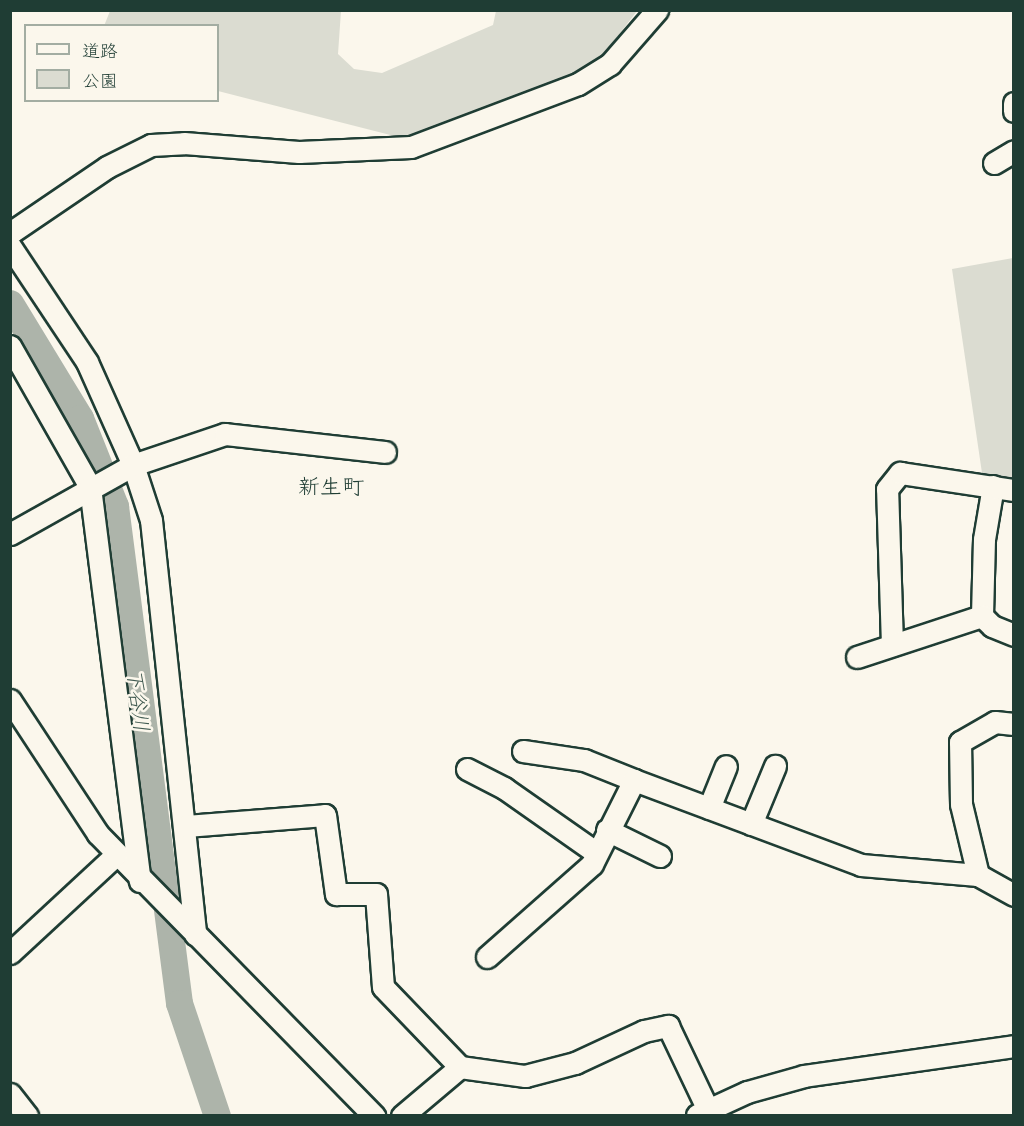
<!DOCTYPE html>
<html>
<head>
<meta charset="utf-8">
<style>
	body { margin:0 }
	#map { position:relative; width:1024px; height:1126px; overflow:hidden; background:#fbf7ec; font-family:"Playpen Sans","Klee One",sans-serif }
	div>[style] { position:absolute }
	.green>* { inset:0; background:#dbdcd1 }
	.river>* { height:27px; margin:-13.5px; padding:0 13.5px; transform-origin:13.5px; border-radius:13.5px; background:#adb4aa }
	.roads { filter:drop-shadow(2px 0 #1f3d34) drop-shadow(-2px 0 #1f3d34) drop-shadow(0 2px #1f3d34) drop-shadow(0 -2px #1f3d34) }
	.minor>* { height:21px; margin:-10.5px; padding:0 10.5px; transform-origin:10.5px; border-radius:10.5px; background:#fbf7ec }
	span { translate:-50% -50%; white-space:nowrap; text-align:center; line-height:1.15; -webkit-text-stroke:5px #fbf7ec; paint-order:stroke }
	.water-label { font-size:21px; color:#425b52; font-style:italic }
	.quarter-label { font-size:22px; color:#1f3d34 }
	.frame { position:absolute; inset:0; border:12px solid #1f3d34; pointer-events:none }
	.legend { position:absolute; left:24px; top:24px; width:195px; height:78px; box-sizing:border-box; background:#fbf7ec; border:2px solid #a3ada2; margin:0; padding:8px 10px; list-style:none; font-size:18px; color:#1f3d34 }
	.legend li { display:flex; align-items:center; gap:12px; height:30px }
	.legend b { width:30px; border:2px solid #a3ada2 }
</style>
</head>
<body>
<div id="map">
	<div class="green">
		<div style="clip-path:polygon(110px 11px,341px 11px,338px 54px,354px 69px,382px 73px,493px 25px,496px 11px,637px 11px,594px 67px,410px 140px,218px 91px,218px 26px,104px 26px)"></div>
		<div style="clip-path:polygon(1013px 258px,1014px 258px,1013px 478px,982px 473px,952px 269px)"></div>
	</div>
	<div class="river">
		<div style="left:10px;top:303px;width:135px;rotate:58.7deg"></div>
		<div style="left:80px;top:418px;width:95px;rotate:68.3deg"></div>
		<div style="left:115px;top:506px;width:501px;rotate:82.66deg"></div>
		<div style="left:179px;top:1003px;width:119px;rotate:71.4deg"></div>
	</div>
	<div class="roads">
		<div class="minor">
			<div style="left:1014px;top:103px;width:8px;rotate:90deg"></div>
			<div style="left:994px;top:163px;width:23px;rotate:-31deg"></div>
			<div style="left:10px;top:233px;width:117px;rotate:-34.2deg"></div>
			<div style="left:107px;top:167px;width:49px;rotate:-26.6deg"></div>
			<div style="left:151px;top:145px;width:33px;rotate:-3deg"></div>
			<div style="left:184px;top:143px;width:115px;rotate:4.5deg"></div>
			<div style="left:299px;top:152px;width:112px;rotate:-2.6deg"></div>
			<div style="left:411px;top:147px;width:178px;rotate:-20.7deg"></div>
			<div style="left:578px;top:84px;width:38px;rotate:-32deg"></div>
			<div style="left:610px;top:64px;width:72px;rotate:-49deg"></div>
			<div style="left:10px;top:246px;width:139px;rotate:56.4deg"></div>
			<div style="left:87px;top:362px;width:113px;rotate:65.9deg"></div>
			<div style="left:133px;top:465px;width:58px;rotate:71.9deg"></div>
			<div style="left:151px;top:520px;width:417px;rotate:83.9deg"></div>
			<div style="left:10px;top:346px;width:162px;rotate:60.4deg"></div>
			<div style="left:90px;top:487px;width:397px;rotate:82.8deg"></div>
			<div style="left:993px;top:486px;width:54px;rotate:99.6deg"></div>
			<div style="left:984px;top:539px;width:77px;rotate:91.5deg"></div>
			<div style="left:982px;top:616px;width:14px;rotate:45deg"></div>
			<div style="left:992px;top:626px;width:24px;rotate:22deg"></div>
			<div style="left:10px;top:534px;width:141px;rotate:-29.3deg"></div>
			<div style="left:133px;top:465px;width:97px;rotate:-18.6deg"></div>
			<div style="left:225px;top:434px;width:161px;rotate:6.4deg"></div>
			<div style="left:892px;top:645px;width:156px;rotate:-91.8deg"></div>
			<div style="left:887px;top:489px;width:21px;rotate:-51deg"></div>
			<div style="left:900px;top:473px;width:115px;rotate:8.5deg"></div>
			<div style="left:857px;top:657px;width:132px;rotate:-18.2deg"></div>
			<div style="left:10px;top:700px;width:160px;rotate:56.7deg"></div>
			<div style="left:98px;top:834px;width:395px;rotate:45.6deg"></div>
			<div style="left:523px;top:751px;width:62px;rotate:8.4deg"></div>
			<div style="left:584px;top:760px;width:54px;rotate:21.8deg"></div>
			<div style="left:467px;top:769px;width:42px;rotate:27.2deg"></div>
			<div style="left:504px;top:788px;width:113px;rotate:35deg"></div>
			<div style="left:709px;top:808px;width:45px;rotate:-68deg"></div>
			<div style="left:751px;top:824px;width:63px;rotate:-67.5deg"></div>
			<div style="left:186px;top:826px;width:139px;rotate:-4.5deg"></div>
			<div style="left:325px;top:815px;width:80px;rotate:82.1deg"></div>
			<div style="left:336px;top:894px;width:40px"></div>
			<div style="left:376px;top:894px;width:93px;rotate:85.7deg"></div>
			<div style="left:383px;top:987px;width:111px;rotate:46.1deg"></div>
			<div style="left:607px;top:830px;width:59px;rotate:26.1deg"></div>
			<div style="left:978px;top:875px;width:73px;rotate:-103.5deg"></div>
			<div style="left:961px;top:804px;width:62px;rotate:-90.9deg"></div>
			<div style="left:960px;top:742px;width:40px;rotate:-29.7deg"></div>
			<div style="left:995px;top:722px;width:19px;rotate:6deg"></div>
			<div style="left:10px;top:953px;width:144px;rotate:-42.8deg"></div>
			<div style="left:487px;top:957px;width:140px;rotate:-41.5deg"></div>
			<div style="left:592px;top:864px;width:94px;rotate:-63.4deg"></div>
			<div style="left:634px;top:780px;width:242px;rotate:20.5deg"></div>
			<div style="left:861px;top:865px;width:117px;rotate:4.9deg"></div>
			<div style="left:978px;top:875px;width:41px;rotate:29.1deg"></div>
			<div style="left:10px;top:1094px;width:28px;rotate:52deg"></div>
			<div style="left:697px;top:1115px;width:55px;rotate:-24.7deg"></div>
			<div style="left:747px;top:1092px;width:59px;rotate:-15.7deg"></div>
			<div style="left:804px;top:1076px;width:212px;rotate:-8.1deg"></div>
			<div style="left:402px;top:1116px;width:76px;rotate:-40.2deg"></div>
			<div style="left:460px;top:1067px;width:66px;rotate:7.9deg"></div>
			<div style="left:525px;top:1076px;width:52px;rotate:-14.6deg"></div>
			<div style="left:575px;top:1063px;width:76px;rotate:-24.9deg"></div>
			<div style="left:644px;top:1031px;width:25px;rotate:-12deg"></div>
			<div style="left:668px;top:1026px;width:93px;rotate:64.5deg"></div>
		</div>
	</div>
	<div class="water-label">
		<span style="left:140px;top:700px;rotate:83deg">下谷川</span>
	</div>
	<div class="quarter-label">
		<span style="left:331px;top:485px">新生町</span>
	</div>
	<div class="frame"></div>
	<ul class="legend">
	<li><b style="height:8px;background:#fbf7ec"></b>道路</li>
	<li><b style="height:16px;background:#dbdcd1"></b>公園</li>
	</ul>
</div>
</body>
</html>
